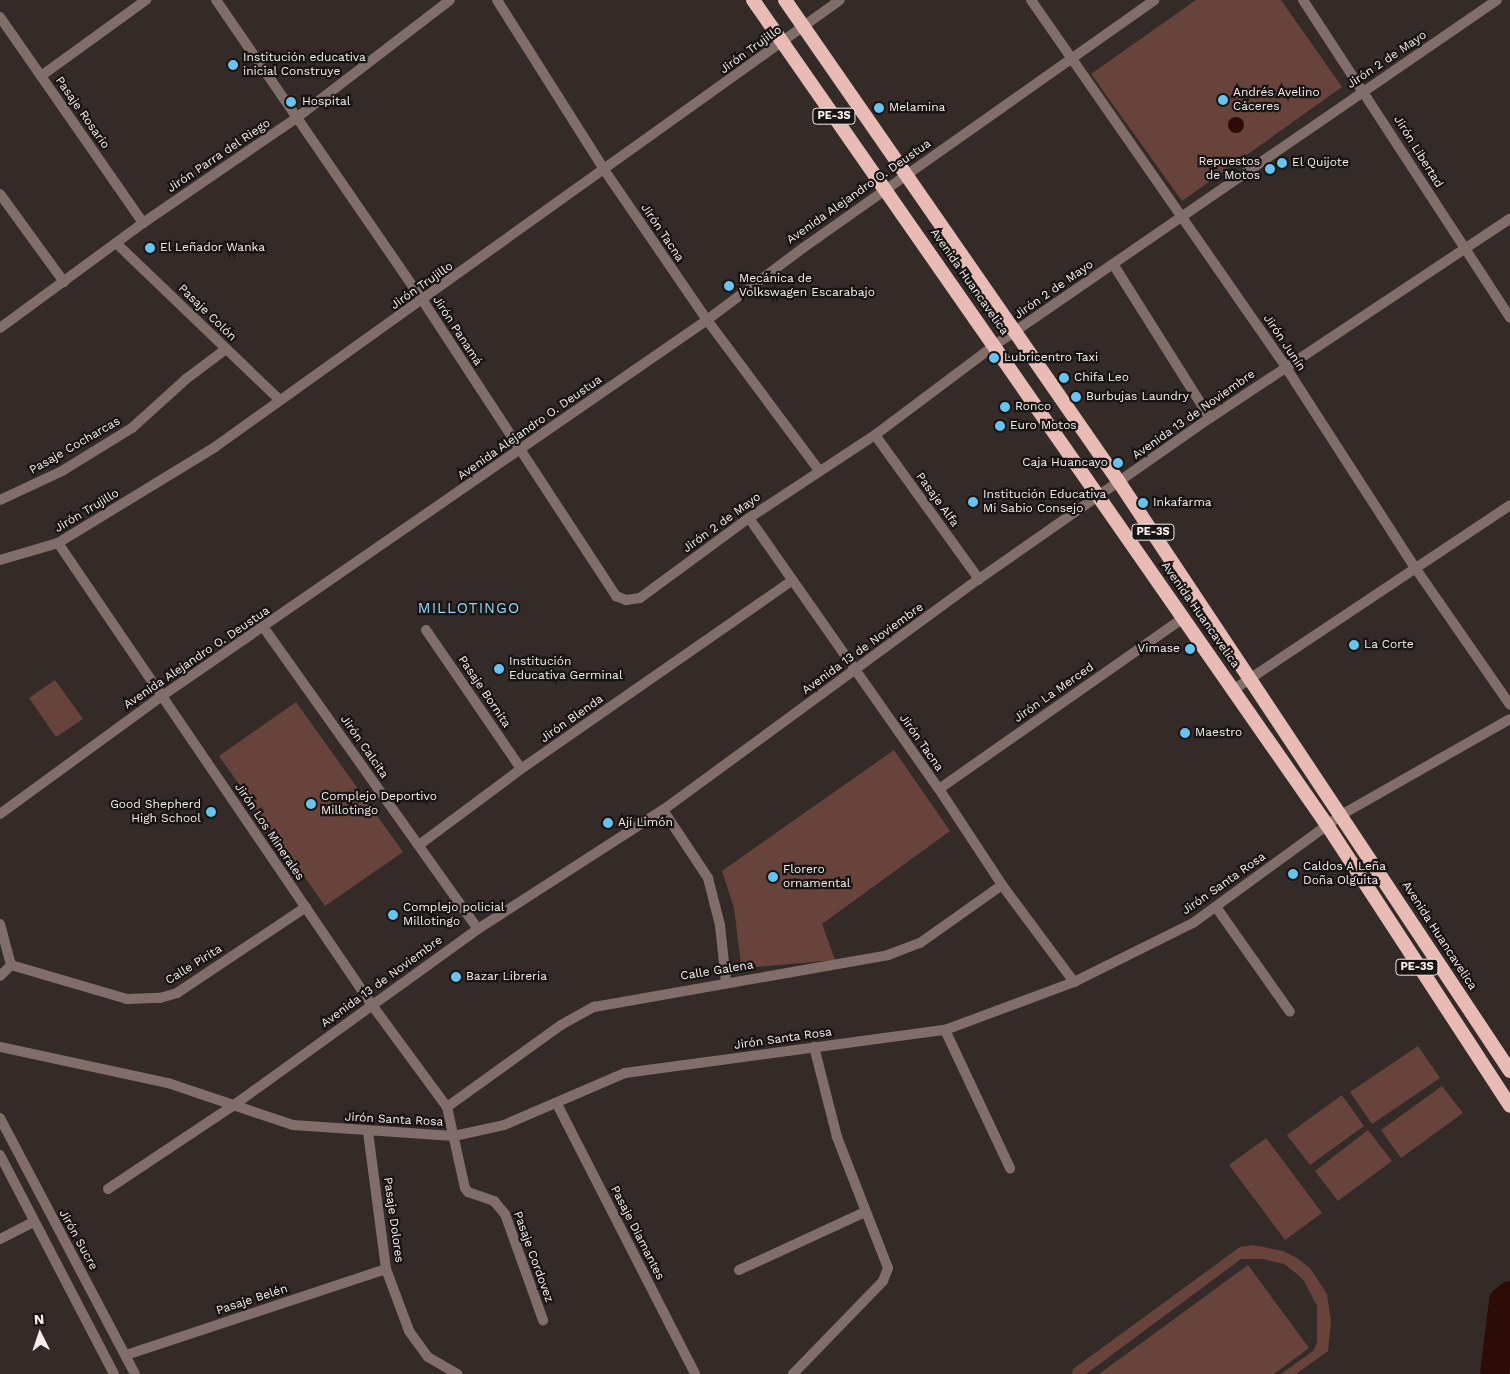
<!DOCTYPE html>
<html>
<head>
<meta charset="utf-8">
<style>
	body { margin:0 }
	#map { position:relative; width:1510px; height:1374px; overflow:hidden; background:#342a28; font-family:"Work Sans",sans-serif }
	div>[style] { position:absolute }
	.green>* { inset:0; background:#68433c }
	.water>* { inset:0; background:#2d0c08 }
	.round { border-radius:50% }
	.river>* { height:29px; margin:-14.5px; padding:0 14.5px; transform-origin:14.5px; border-radius:14.5px; background:#2d0c08 }
	.minor>* { height:10px; margin:-5px; padding:0 5px; transform-origin:5px; border-radius:5px; background:#816e6b }
	.tertiary>* { height:10px; margin:-5px; padding:0 5px; transform-origin:5px; border-radius:5px; background:#816e6b }
	.trunk>* { height:14px; margin:-7px; padding:0 7px; transform-origin:7px; border-radius:7px; background:#e8bcb4 }
	.dots>* { width:14px; height:14px; translate:-50% -50%; box-sizing:border-box; border:2px solid #181413; border-radius:50% }
	span { translate:-50% -50%; white-space:nowrap; text-align:center; line-height:1.15; -webkit-text-stroke:4.5px #181413; paint-order:stroke }
	.shield-label span { padding:1px 4px; background:#181413; border:1px solid; border-radius:4px; -webkit-text-stroke-width:0 }
	.shield-label { font-size:11px; color:#f6efee; font-weight:700 }
	.street-label { font-size:12px; color:#f6efee }
	.poi-label { font-size:12px; color:#f6efee }
	.left { translate:0 -50%; text-align:left }
	.right { translate:-100% -50%; text-align:right }
	.quarter-label { font-size:15px; color:#94d6f6; letter-spacing:1px }
	.north { position:absolute; left:15px; top:1309px; width:50px; height:50px; -webkit-text-stroke:4px #181413; paint-order:stroke; rotate:356deg; font-size:14px; font-weight:700; line-height:20px; text-align:center; color:#f6efee }
	.north::after { content:''; display:block; margin:auto; width:18px; height:22px; background:#f6efee; clip-path:polygon(50% 0,100% 100%,50% 72%,0 100%) }
</style>
</head>
<body>
<div id="map">
	<div class="green">
		<div style="clip-path:polygon(1196px 0,1281px 0,1342px 87px,1182px 201px,1091px 74px)"></div>
		<div style="clip-path:polygon(55px 680px,83px 719px,56px 737px,29px 698px)"></div>
		<div style="clip-path:polygon(296px 702px,403px 852px,325px 906px,219px 756px)"></div>
		<div style="clip-path:polygon(894px 750px,950px 831px,822px 924px,835px 960px,745px 968px,741px 964px,734px 908px,722px 871px)"></div>
		<div style="clip-path:polygon(1418px 1046px,1440px 1078px,1372px 1124px,1350px 1092px)"></div>
		<div style="clip-path:polygon(1442px 1086px,1463px 1113px,1401px 1158px,1381px 1130px)"></div>
		<div style="clip-path:polygon(1342px 1095px,1364px 1126px,1310px 1165px,1287px 1135px)"></div>
		<div style="clip-path:polygon(1368px 1130px,1392px 1161px,1338px 1201px,1315px 1171px)"></div>
		<div style="clip-path:polygon(1266px 1138px,1322px 1213px,1285px 1240px,1229px 1165px)"></div>
		<div style="clip-path:polygon(1253px 1245px,1283px 1251px,1297px 1258px,1310px 1268px,1327px 1294px,1331px 1322px,1328px 1351px,1296px 1374px,1281px 1374px,1313px 1351px,1317px 1343px,1317px 1306px,1304px 1281px,1297px 1274px,1284px 1264px,1263px 1259px,1241px 1259px,1086px 1374px,1072px 1374px,1073px 1369px,1240px 1247px)"></div>
		<div style="clip-path:polygon(1248px 1265px,1309px 1348px,1274px 1374px,1099px 1374px)"></div>
	</div>
	<div class="water">
		<div class="round" style="left:1228px;top:117px;width:16px;height:16px"></div>
	</div>
	<div class="river">
		<div style="left:1494px;top:1374px;width:74px;rotate:-83deg"></div>
		<div style="left:1503px;top:1301px;width:9px;rotate:-41deg"></div>
	</div>
	<div class="minor">
		<div style="left:216px;top:0;width:365px;rotate:55.5deg"></div>
		<div style="left:423px;top:301px;width:353px;rotate:56.8deg"></div>
		<div style="left:616px;top:596px;width:11px;rotate:22deg"></div>
		<div style="left:626px;top:600px;width:14px;rotate:-8deg"></div>
		<div style="left:640px;top:598px;width:135px;rotate:-36.3deg"></div>
		<div style="left:749px;top:518px;width:151px;rotate:-33.4deg"></div>
		<div style="left:875px;top:435px;width:150px;rotate:-36.9deg"></div>
		<div style="left:995px;top:345px;width:609px;rotate:-34.5deg"></div>
		<div style="left:497px;top:0;width:202px;rotate:57.7deg"></div>
		<div style="left:605px;top:171px;width:181px;rotate:55.6deg"></div>
		<div style="left:707px;top:320px;width:187px;rotate:53.3deg"></div>
		<div style="left:1031px;top:0;width:446px;rotate:55.2deg"></div>
		<div style="left:1285px;top:366px;width:242px;rotate:57.2deg"></div>
		<div style="left:1416px;top:569px;width:165px;rotate:55.3deg"></div>
		<div style="left:1303px;top:0;width:379px;rotate:56.9deg"></div>
		<div style="left:0;top:17px;width:251px;rotate:55.2deg"></div>
		<div style="left:41px;top:76px;width:130px;rotate:-35.9deg"></div>
		<div style="left:0;top:194px;width:109px;rotate:54deg"></div>
		<div style="left:116px;top:243px;width:227px;rotate:43.8deg"></div>
		<div style="left:1113px;top:264px;width:182px;rotate:57.8deg"></div>
		<div style="left:875px;top:435px;width:178px;rotate:54.2deg"></div>
		<div style="left:0;top:500px;width:68px;rotate:-25.1deg"></div>
		<div style="left:62px;top:471px;width:82px;rotate:-31.6deg"></div>
		<div style="left:132px;top:428px;width:73px;rotate:-42.2deg"></div>
		<div style="left:186px;top:379px;width:50px;rotate:-36.9deg"></div>
		<div style="left:749px;top:518px;width:331px;rotate:55deg"></div>
		<div style="left:939px;top:789px;width:115px;rotate:56.7deg"></div>
		<div style="left:1002px;top:885px;width:121px;rotate:53.4deg"></div>
		<div style="left:58px;top:543px;width:559px;rotate:55.8deg"></div>
		<div style="left:372px;top:1005px;width:127px;rotate:53.7deg"></div>
		<div style="left:447px;top:1107px;width:83px;rotate:77.5deg"></div>
		<div style="left:465px;top:1188px;width:5px;rotate:53deg"></div>
		<div style="left:468px;top:1192px;width:28px;rotate:19deg"></div>
		<div style="left:494px;top:1201px;width:17px;rotate:50deg"></div>
		<div style="left:505px;top:1214px;width:113px;rotate:70.3deg"></div>
		<div style="left:0;top:560px;width:60px;rotate:-16.3deg"></div>
		<div style="left:58px;top:543px;width:184px;rotate:-31.4deg"></div>
		<div style="left:215px;top:447px;width:768px;rotate:-35.57deg"></div>
		<div style="left:264px;top:628px;width:369px;rotate:54.6deg"></div>
		<div style="left:426px;top:630px;width:168px;rotate:55.6deg"></div>
		<div style="left:1233px;top:690px;width:333px;rotate:-33.7deg"></div>
		<div style="left:939px;top:789px;width:298px;rotate:-35deg"></div>
		<div style="left:663px;top:810px;width:82px;rotate:56.5deg"></div>
		<div style="left:708px;top:878px;width:49px;rotate:75.7deg"></div>
		<div style="left:720px;top:925px;width:57px;rotate:84deg"></div>
		<div style="left:0;top:814px;width:200px;rotate:-36.1deg"></div>
		<div style="left:162px;top:696px;width:662px;rotate:-34.6deg"></div>
		<div style="left:707px;top:320px;width:120px;rotate:-36.9deg"></div>
		<div style="left:803px;top:248px;width:430px;rotate:-35.2deg"></div>
		<div style="left:419px;top:845px;width:127px;rotate:-36.7deg"></div>
		<div style="left:521px;top:769px;width:329px;rotate:-34.8deg"></div>
		<div style="left:1216px;top:907px;width:128px;rotate:54.8deg"></div>
		<div style="left:0;top:924px;width:42px;rotate:75deg"></div>
		<div style="left:0;top:976px;width:16px;rotate:-45deg"></div>
		<div style="left:11px;top:965px;width:121px;rotate:16.3deg"></div>
		<div style="left:127px;top:999px;width:33px;rotate:-2deg"></div>
		<div style="left:160px;top:998px;width:18px;rotate:-16deg"></div>
		<div style="left:177px;top:993px;width:155px;rotate:-33.7deg"></div>
		<div style="left:945px;top:1030px;width:153px;rotate:64.8deg"></div>
		<div style="left:0;top:1047px;width:172px;rotate:12.1deg"></div>
		<div style="left:168px;top:1083px;width:132px;rotate:18.6deg"></div>
		<div style="left:293px;top:1125px;width:161px;rotate:3.9deg"></div>
		<div style="left:454px;top:1136px;width:51px;rotate:-12.4deg"></div>
		<div style="left:504px;top:1125px;width:132px;rotate:-23.3deg"></div>
		<div style="left:625px;top:1073px;width:323px;rotate:-7.7deg"></div>
		<div style="left:945px;top:1030px;width:138px;rotate:-20.4deg"></div>
		<div style="left:1074px;top:982px;width:133px;rotate:-26.4deg"></div>
		<div style="left:1193px;top:923px;width:183px;rotate:-36.1deg"></div>
		<div style="left:1341px;top:815px;width:194px;rotate:-29.6deg"></div>
		<div style="left:557px;top:1104px;width:303px;rotate:62.9deg"></div>
		<div style="left:447px;top:1107px;width:140px;rotate:-35.7deg"></div>
		<div style="left:561px;top:1025px;width:38px;rotate:-29deg"></div>
		<div style="left:594px;top:1007px;width:299px;rotate:-10deg"></div>
		<div style="left:888px;top:955px;width:34px;rotate:-21deg"></div>
		<div style="left:920px;top:943px;width:100px;rotate:-35.3deg"></div>
		<div style="left:368px;top:1132px;width:138px;rotate:82.5deg"></div>
		<div style="left:386px;top:1269px;width:66px;rotate:69.6deg"></div>
		<div style="left:409px;top:1331px;width:32px;rotate:54deg"></div>
		<div style="left:428px;top:1357px;width:34px;rotate:30deg"></div>
		<div style="left:108px;top:1189px;width:151px;rotate:-33.7deg"></div>
		<div style="left:234px;top:1105px;width:301px;rotate:-35.8deg"></div>
		<div style="left:478px;top:929px;width:220px;rotate:-32.8deg"></div>
		<div style="left:663px;top:810px;width:391px;rotate:-36.2deg"></div>
		<div style="left:979px;top:579px;width:282px;rotate:-34.9deg"></div>
		<div style="left:1210px;top:418px;width:360px;rotate:-33.6deg"></div>
		<div style="left:0;top:1239px;width:38px;rotate:-27deg"></div>
		<div style="left:739px;top:1270px;width:139px;rotate:-24.7deg"></div>
		<div style="left:126px;top:1355px;width:274px;rotate:-18.3deg"></div>
		<div style="left:793px;top:1374px;width:129px;rotate:-45.9deg"></div>
		<div style="left:883px;top:1281px;width:14px;rotate:-69deg"></div>
		<div style="left:888px;top:1268px;width:141px;rotate:-111.3deg"></div>
		<div style="left:837px;top:1137px;width:93px;rotate:-104.3deg"></div>
	</div>
	<div class="tertiary">
		<div style="left:0;top:328px;width:177px;rotate:-36.3deg"></div>
		<div style="left:143px;top:223px;width:184px;rotate:-34.4deg"></div>
		<div style="left:295px;top:119px;width:195px;rotate:-37.5deg"></div>
		<div style="left:0;top:1118px;width:289px;rotate:62.2deg"></div>
		<div style="left:0;top:1155px;width:247px;rotate:62.5deg"></div>
	</div>
	<div class="trunk">
		<div style="left:753px;top:0;width:1005px;rotate:55.17deg"></div>
		<div style="left:1327px;top:825px;width:335px;rotate:56.9deg"></div>
		<div style="left:785px;top:0;width:586px;rotate:55.28deg"></div>
		<div style="left:1119px;top:482px;width:707px;rotate:56.42deg"></div>
	</div>
	<div class="dots">
		<div style="left:233px;top:65px;background:#66c4ef"></div>
		<div style="left:1223px;top:100px;background:#66c4ef"></div>
		<div style="left:291px;top:102px;background:#66c4ef"></div>
		<div style="left:879px;top:108px;background:#66c4ef"></div>
		<div style="left:1282px;top:163px;background:#66c4ef"></div>
		<div style="left:1270px;top:169px;background:#66c4ef"></div>
		<div style="left:150px;top:248px;background:#66c4ef"></div>
		<div style="left:729px;top:286px;background:#66c4ef"></div>
		<div style="left:994px;top:358px;background:#66c4ef"></div>
		<div style="left:1064px;top:378px;background:#66c4ef"></div>
		<div style="left:1076px;top:397px;background:#66c4ef"></div>
		<div style="left:1005px;top:407px;background:#66c4ef"></div>
		<div style="left:1000px;top:426px;background:#66c4ef"></div>
		<div style="left:1118px;top:463px;background:#66c4ef"></div>
		<div style="left:973px;top:502px;background:#66c4ef"></div>
		<div style="left:1143px;top:503px;background:#66c4ef"></div>
		<div style="left:1354px;top:645px;background:#66c4ef"></div>
		<div style="left:1190px;top:649px;background:#66c4ef"></div>
		<div style="left:499px;top:669px;background:#66c4ef"></div>
		<div style="left:1185px;top:733px;background:#66c4ef"></div>
		<div style="left:311px;top:804px;background:#66c4ef"></div>
		<div style="left:211px;top:812px;background:#66c4ef"></div>
		<div style="left:608px;top:823px;background:#66c4ef"></div>
		<div style="left:1293px;top:874px;background:#66c4ef"></div>
		<div style="left:773px;top:877px;background:#66c4ef"></div>
		<div style="left:393px;top:915px;background:#66c4ef"></div>
		<div style="left:456px;top:977px;background:#66c4ef"></div>
	</div>
	<div class="shield-label">
		<span style="left:834px;top:116px">PE-3S</span>
		<span style="left:1153px;top:532px">PE-3S</span>
		<span style="left:1417px;top:967px">PE-3S</span>
	</div>
	<div class="street-label">
		<span style="left:751px;top:50px;rotate:-36deg">Jirón Trujillo</span>
		<span style="left:1387px;top:60px;rotate:-34deg">Jirón 2 de Mayo</span>
		<span style="left:82px;top:113px;rotate:55deg">Pasaje Rosario</span>
		<span style="left:1418px;top:152px;rotate:58deg">Jirón Libertad</span>
		<span style="left:219px;top:156px;rotate:-34deg">Jirón Parra del Riego</span>
		<span style="left:859px;top:192px;rotate:-35deg">Avenida Alejandro O. Deustua</span>
		<span style="left:662px;top:233px;rotate:56deg">Jirón Tacna</span>
		<span style="left:969px;top:282px;rotate:55deg">Avenida Huancavelica</span>
		<span style="left:422px;top:286px;rotate:-35deg">Jirón Trujillo</span>
		<span style="left:1054px;top:290px;rotate:-35deg">Jirón 2 de Mayo</span>
		<span style="left:207px;top:313px;rotate:44deg">Pasaje Colón</span>
		<span style="left:457px;top:331px;rotate:57deg">Jirón Panamá</span>
		<span style="left:1284px;top:343px;rotate:56deg">Jirón Junín</span>
		<span style="left:1194px;top:415px;rotate:-35deg">Avenida 13 de Noviembre</span>
		<span style="left:530px;top:428px;rotate:-35deg">Avenida Alejandro O. Deustua</span>
		<span style="left:75px;top:446px;rotate:-30deg">Pasaje Cocharcas</span>
		<span style="left:937px;top:500px;rotate:54deg">Pasaje Alfa</span>
		<span style="left:87px;top:511px;rotate:-31deg">Jirón Trujillo</span>
		<span style="left:722px;top:523px;rotate:-36deg">Jirón 2 de Mayo</span>
		<span style="left:1200px;top:615px;rotate:55deg">Avenida Huancavelica</span>
		<span style="left:863px;top:649px;rotate:-36deg">Avenida 13 de Noviembre</span>
		<span style="left:197px;top:658px;rotate:-34deg">Avenida Alejandro O. Deustua</span>
		<span style="left:484px;top:692px;rotate:56deg">Pasaje Bornita</span>
		<span style="left:1054px;top:693px;rotate:-35deg">Jirón La Merced</span>
		<span style="left:572px;top:719px;rotate:-35deg">Jirón Blenda</span>
		<span style="left:921px;top:743px;rotate:55deg">Jirón Tacna</span>
		<span style="left:364px;top:747px;rotate:55deg">Jirón Calcita</span>
		<span style="left:269px;top:832px;rotate:56deg">Jirón Los Minerales</span>
		<span style="left:1224px;top:884px;rotate:-35deg">Jirón Santa Rosa</span>
		<span style="left:1439px;top:936px;rotate:57deg">Avenida Huancavelica</span>
		<span style="left:194px;top:965px;rotate:-32deg">Calle Pirita</span>
		<span style="left:717px;top:971px;rotate:-9deg">Calle Galena</span>
		<span style="left:382px;top:982px;rotate:-36deg">Avenida 13 de Noviembre</span>
		<span style="left:783px;top:1039px;rotate:-8deg">Jirón Santa Rosa</span>
		<span style="left:394px;top:1120px;rotate:3deg">Jirón Santa Rosa</span>
		<span style="left:393px;top:1220px;rotate:82deg">Pasaje Dolores</span>
		<span style="left:637px;top:1233px;rotate:63deg">Pasaje Diamantes</span>
		<span style="left:78px;top:1240px;rotate:61deg">Jirón Sucre</span>
		<span style="left:533px;top:1257px;rotate:70deg">Pasaje Cordovez</span>
		<span style="left:252px;top:1300px;rotate:-18deg">Pasaje Belén</span>
	</div>
	<div class="poi-label">
		<span class="left" style="left:243px;top:65px">Institución educativa<br>inicial Construye</span>
		<span class="left" style="left:1233px;top:100px">Andrés Avelino<br>Cáceres</span>
		<span class="left" style="left:302px;top:102px">Hospital</span>
		<span class="left" style="left:889px;top:108px">Melamina</span>
		<span class="right" style="left:1260px;top:169px">Repuestos<br>de Motos</span>
		<span class="left" style="left:1292px;top:163px">El Quijote</span>
		<span class="left" style="left:160px;top:248px">El Leñador Wanka</span>
		<span class="left" style="left:739px;top:286px">Mecánica de<br>Volkswagen Escarabajo</span>
		<span class="left" style="left:1004px;top:358px">Lubricentro Taxi</span>
		<span class="left" style="left:1074px;top:378px">Chifa Leo</span>
		<span class="left" style="left:1086px;top:397px">Burbujas Laundry</span>
		<span class="left" style="left:1015px;top:407px">Ronco</span>
		<span class="left" style="left:1010px;top:426px">Euro Motos</span>
		<span class="right" style="left:1108px;top:463px">Caja Huancayo</span>
		<span class="left" style="left:983px;top:502px">Institución Educativa<br>Mi Sabio Consejo</span>
		<span class="left" style="left:1153px;top:503px">Inkafarma</span>
		<span class="left" style="left:1364px;top:645px">La Corte</span>
		<span class="right" style="left:1180px;top:649px">Vimase</span>
		<span class="left" style="left:509px;top:669px">Institución<br>Educativa Germinal</span>
		<span class="left" style="left:1195px;top:733px">Maestro</span>
		<span class="left" style="left:321px;top:804px">Complejo Deportivo<br>Millotingo</span>
		<span class="right" style="left:201px;top:812px">Good Shepherd<br>High School</span>
		<span class="left" style="left:618px;top:823px">Ají Limón</span>
		<span class="left" style="left:1303px;top:874px">Caldos A Leña<br>Doña Olguita</span>
		<span class="left" style="left:783px;top:877px">Florero<br>ornamental</span>
		<span class="left" style="left:403px;top:915px">Complejo policial<br>Millotingo</span>
		<span class="left" style="left:466px;top:977px">Bazar Libreria</span>
	</div>
	<div class="quarter-label">
		<span style="left:469px;top:609px">MILLOTINGO</span>
	</div>
	<div class="north">N</div>
</div>
</body>
</html>
